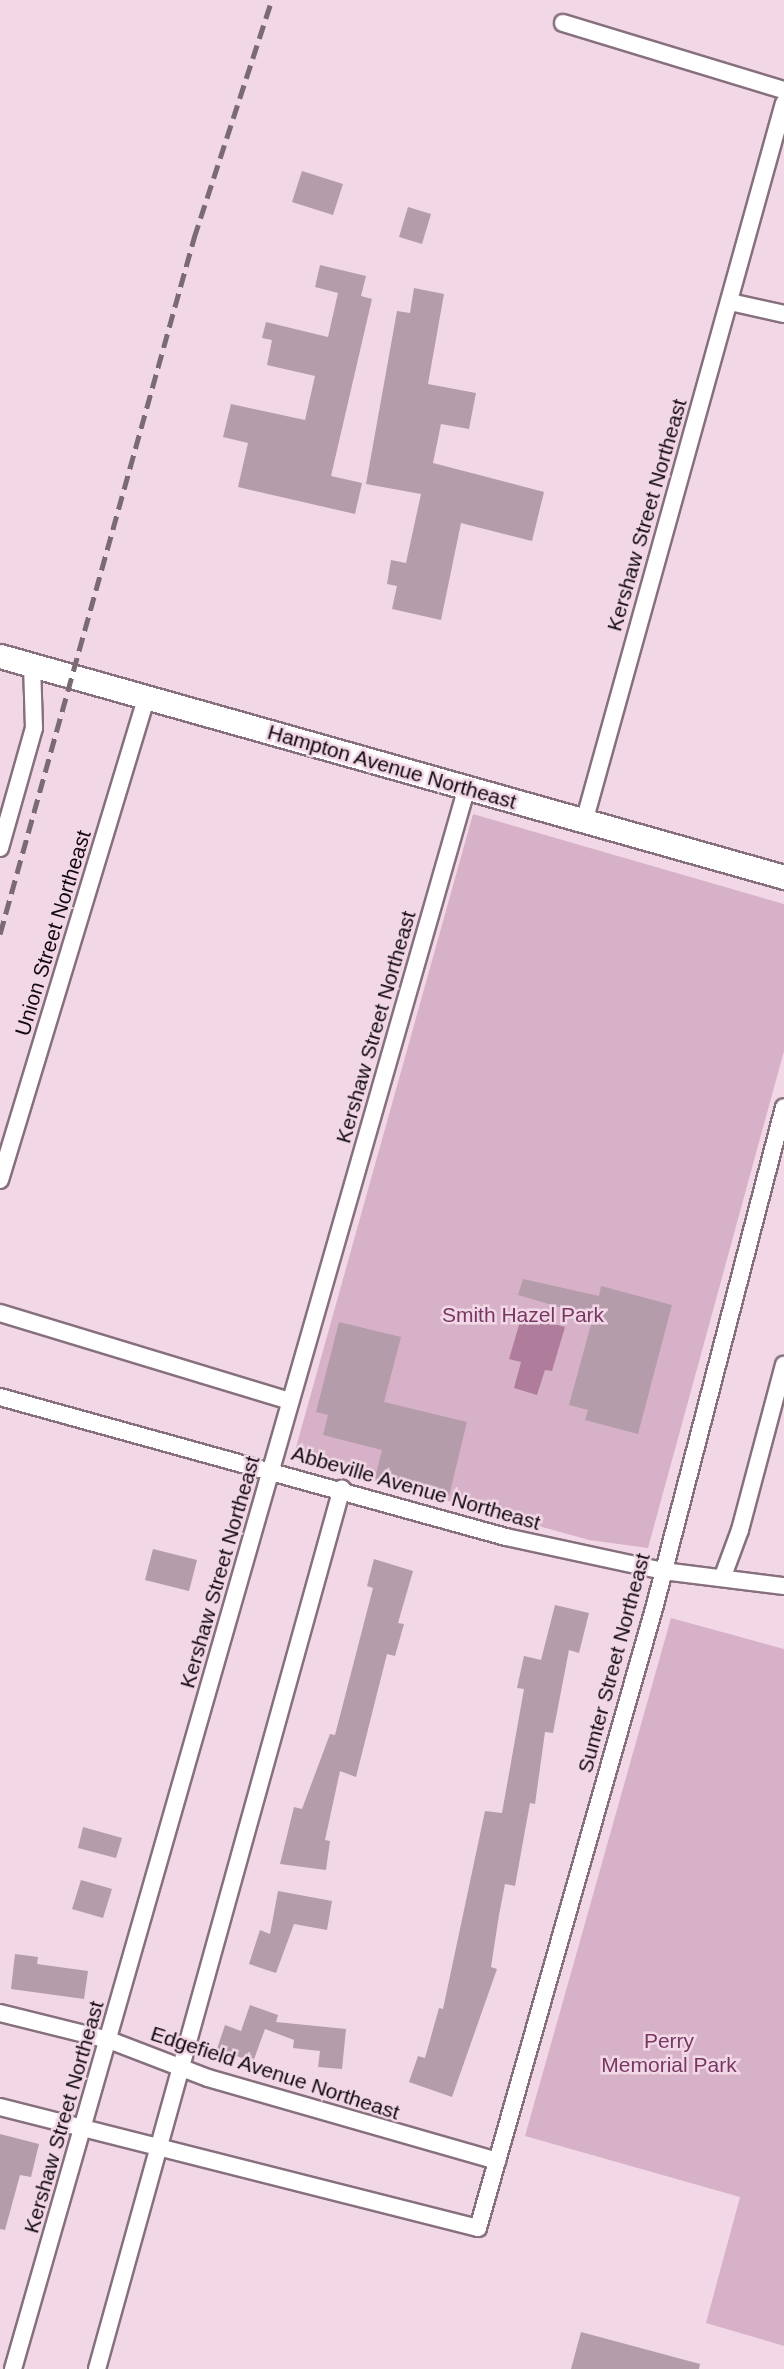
<!DOCTYPE html>
<html>
<head>
<meta charset="utf-8">
<style>
	body { margin:0 }
	#map { position:relative; width:784px; height:2369px; overflow:hidden; background:#f2d8e7; font-family:Helvetica,sans-serif }
	div>[style] { position:absolute }
	.green>* { inset:0; background:#d7b1c7 }
	.water>* { inset:0; background:#b07c9c }
	.building>* { inset:0; background:#b59caa }
	.roads { filter:drop-shadow(2px 0 #87707e) drop-shadow(-2px 0 #87707e) drop-shadow(0 2px #87707e) drop-shadow(0 -2px #87707e) }
	.street>* { height:16px; margin:-8px; padding:0 8px; transform-origin:8px; border-radius:8px; background:#fff }
	.secondary>* { height:23px; margin:-11.5px; padding:0 11.5px; transform-origin:11.5px; border-radius:11.5px; background:#fff }
	.rail>* { height:5px; margin-top:-2.5px; transform-origin:0; background:repeating-linear-gradient(90deg,#7a6a74 0 14px,transparent 0 21px) }
	span { translate:-50% -50%; white-space:nowrap; text-align:center; line-height:1.15; -webkit-text-stroke:5px #f2d8e7; paint-order:stroke }
	.street-label { font-size:21px; color:#11090e }
	.park-label { font-size:21px; color:#783762 }
</style>
</head>
<body>
<div id="map">
	<div class="green">
		<div style="clip-path:polygon(473px 814px,784px 904px,784px 1051px,648px 1548px,589px 1540px,293px 1458px)"></div>
		<div style="clip-path:polygon(671px 1618px,784px 1649px,784px 2346px,706px 2323px,740px 2197px,525px 2136px)"></div>
	</div>
	<div class="water">
		<div style="clip-path:polygon(522px 1315px,565px 1327px,552px 1371px,545px 1370px,537px 1395px,514px 1388px,521px 1362px,509px 1359px)"></div>
	</div>
	<div class="building">
		<div style="clip-path:polygon(302px 171px,343px 184px,333px 215px,292px 202px)"></div>
		<div style="clip-path:polygon(408px 207px,431px 214px,422px 244px,399px 237px)"></div>
		<div style="clip-path:polygon(320px 265px,366px 276px,361px 296px,372px 299px,331px 476px,362px 483px,355px 514px,238px 487px,248px 443px,223px 437px,231px 404px,305px 420px,315px 376px,267px 365px,272px 340px,262px 338px,266px 322px,328px 337px,338px 293px,315px 287px)"></div>
		<div style="clip-path:polygon(414px 288px,444px 294px,428px 384px,476px 393px,469px 429px,441px 424px,433px 463px,544px 492px,532px 541px,461px 523px,441px 620px,392px 609px,397px 586px,387px 584px,391px 560px,406px 563px,421px 494px,366px 484px,397px 311px,410px 313px)"></div>
		<div style="clip-path:polygon(523px 1279px,599px 1296px,601px 1286px,672px 1305px,638px 1434px,585px 1420px,588px 1410px,569px 1405px,593px 1317px,518px 1295px)"></div>
		<div style="clip-path:polygon(339px 1322px,401px 1337px,384px 1402px,467px 1422px,449px 1496px,375px 1478px,382px 1450px,323px 1435px,328px 1415px,316px 1412px)"></div>
		<div style="clip-path:polygon(153px 1549px,197px 1560px,189px 1591px,145px 1580px)"></div>
		<div style="clip-path:polygon(374px 1559px,413px 1571px,398px 1623px,404px 1624px,395px 1656px,387px 1654px,356px 1777px,340px 1771px,325px 1840px,330px 1841px,326px 1870px,280px 1864px,294px 1807px,302px 1809px,330px 1734px,335px 1735px,373px 1588px,367px 1586px)"></div>
		<div style="clip-path:polygon(555px 1605px,589px 1613px,579px 1653px,569px 1650px,553px 1733px,545px 1732px,535px 1804px,530px 1803px,515px 1886px,505px 1884px,499px 1915px,491px 1967px,497px 1969px,452px 2097px,409px 2082px,418px 2056px,425px 2058px,439px 2008px,443px 2009px,485px 1811px,502px 1813px,524px 1689px,517px 1688px,524px 1656px,541px 1660px)"></div>
		<div style="clip-path:polygon(83px 1827px,122px 1838px,116px 1858px,78px 1848px)"></div>
		<div style="clip-path:polygon(81px 1880px,112px 1889px,103px 1918px,72px 1909px)"></div>
		<div style="clip-path:polygon(278px 1891px,332px 1901px,327px 1930px,294px 1924px,276px 1973px,249px 1964px,260px 1930px,270px 1934px)"></div>
		<div style="clip-path:polygon(15px 1954px,38px 1957px,37px 1964px,88px 1971px,84px 1999px,11px 1989px)"></div>
		<div style="clip-path:polygon(250px 2005px,278px 2015px,276px 2022px,346px 2029px,342px 2069px,318px 2067px,320px 2051px,293px 2048px,294px 2040px,265px 2029px,253px 2062px,217px 2049px,225px 2025px,241px 2031px)"></div>
		<div style="clip-path:polygon(0 2134px,39px 2144px,31px 2177px,20px 2175px,5px 2230px,0 2229px)"></div>
		<div style="clip-path:polygon(581px 2332px,700px 2364px,699px 2369px,571px 2369px)"></div>
	</div>
	<div class="roads">
		<div class="street">
			<div style="left:563px;top:23px;width:231px;rotate:16.9deg"></div>
			<div style="left:730px;top:302px;width:55px;rotate:12.5deg"></div>
			<div style="left:584px;top:822px;width:746px;rotate:-74.46deg"></div>
			<div style="left:0;top:848px;width:125px;rotate:-74.2deg"></div>
			<div style="left:34px;top:728px;width:63px;rotate:-91.8deg"></div>
			<div style="left:0;top:1180px;width:503px;rotate:-73.12deg"></div>
			<div style="left:0;top:1313px;width:303px;rotate:16.9deg"></div>
			<div style="left:0;top:1397px;width:525px;rotate:15.47deg"></div>
			<div style="left:506px;top:1537px;width:161px;rotate:12.2deg"></div>
			<div style="left:663px;top:1571px;width:122px;rotate:7.1deg"></div>
			<div style="left:723px;top:1576px;width:49px;rotate:-69.7deg"></div>
			<div style="left:740px;top:1530px;width:171px;rotate:-75.1deg"></div>
			<div style="left:0;top:2013px;width:112px;rotate:13.9deg"></div>
			<div style="left:109px;top:2040px;width:106px;rotate:21deg"></div>
			<div style="left:208px;top:2078px;width:301px;rotate:16deg"></div>
			<div style="left:0;top:2107px;width:493px;rotate:14.2deg"></div>
			<div style="left:478px;top:2228px;width:648px;rotate:-74.14deg"></div>
			<div style="left:655px;top:1605px;width:514px;rotate:-75.48deg"></div>
			<div style="left:13px;top:2369px;width:1646px;rotate:-73.99deg"></div>
			<div style="left:97px;top:2369px;width:914px;rotate:-74.46deg"></div>
		</div>
		<div class="secondary">
			<div style="left:0;top:656px;width:815px;rotate:15.74deg"></div>
		</div>
	</div>
	<div class="rail">
		<div style="left:0;top:934px;width:723px;rotate:-74.42deg"></div>
		<div style="left:194px;top:238px;width:250px;rotate:-71.9deg"></div>
	</div>
	<div class="street-label">
		<span style="left:647px;top:515px;rotate:-74deg">Kershaw Street Northeast</span>
		<span style="left:392px;top:767px;rotate:16deg">Hampton Avenue Northeast</span>
		<span style="left:53px;top:933px;rotate:-73deg">Union Street Northeast</span>
		<span style="left:376px;top:1027px;rotate:-74deg">Kershaw Street Northeast</span>
		<span style="left:416px;top:1488px;rotate:16deg">Abbeville Avenue Northeast</span>
		<span style="left:220px;top:1572px;rotate:-74deg">Kershaw Street Northeast</span>
		<span style="left:614px;top:1663px;rotate:-75deg">Sumter Street Northeast</span>
		<span style="left:275px;top:2073px;rotate:18deg">Edgefield Avenue Northeast</span>
		<span style="left:64px;top:2117px;rotate:-74deg">Kershaw Street Northeast</span>
	</div>
	<div class="park-label">
		<span style="left:523px;top:1315px">Smith Hazel Park</span>
		<span style="left:669px;top:2053px">Perry<br>Memorial Park</span>
	</div>
</div>
</body>
</html>
